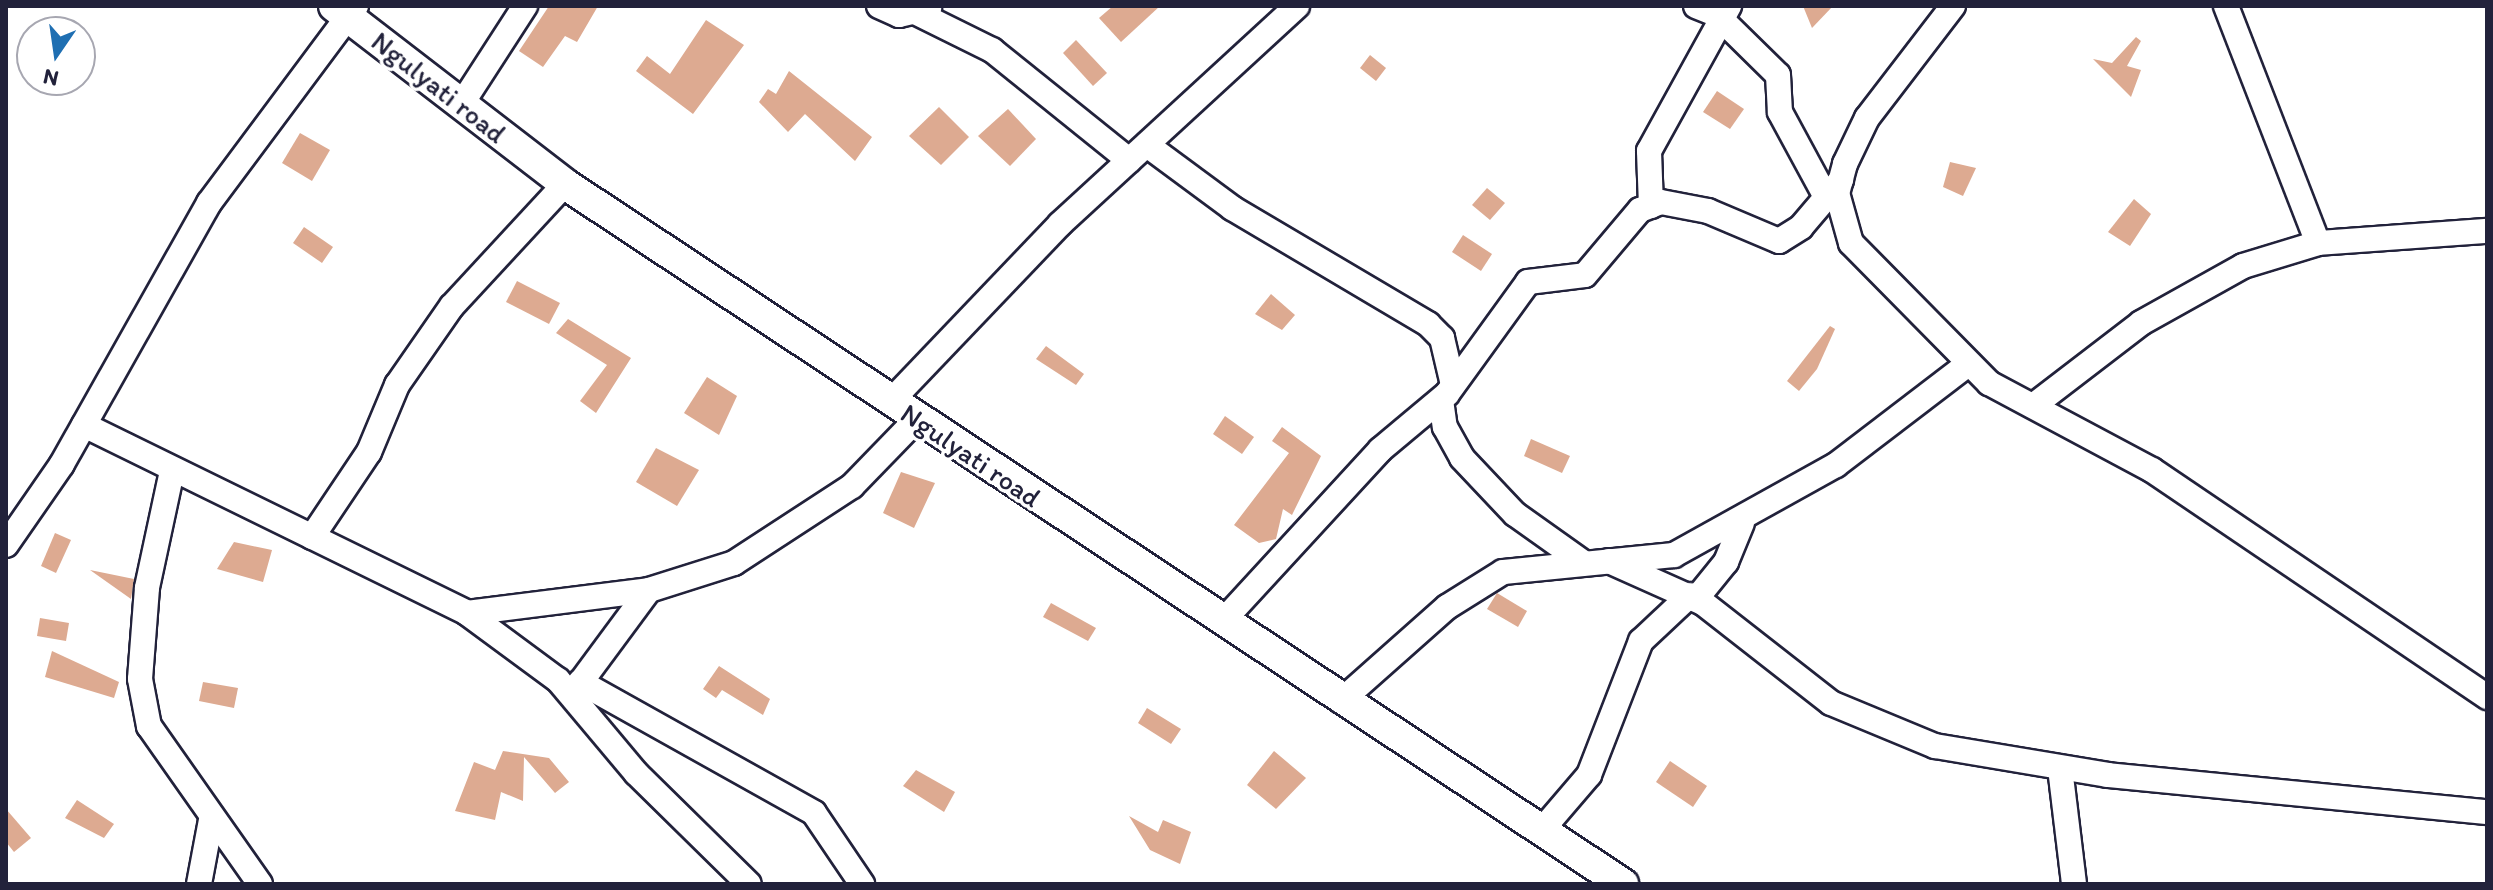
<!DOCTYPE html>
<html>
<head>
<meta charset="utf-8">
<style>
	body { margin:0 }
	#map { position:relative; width:2493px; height:890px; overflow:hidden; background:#fff; font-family:Itim,sans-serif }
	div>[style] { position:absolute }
	.building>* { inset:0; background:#ddaa91 }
	.roads { filter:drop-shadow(2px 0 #22223b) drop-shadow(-2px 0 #22223b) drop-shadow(0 2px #22223b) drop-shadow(0 -2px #22223b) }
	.minor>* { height:24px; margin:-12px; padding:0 12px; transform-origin:12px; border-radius:12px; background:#fff }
	.major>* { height:30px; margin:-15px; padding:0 15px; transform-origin:15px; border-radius:15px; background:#fff }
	span { translate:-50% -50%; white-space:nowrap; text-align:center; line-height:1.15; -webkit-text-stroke:7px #fff; paint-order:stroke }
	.street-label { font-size:28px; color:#22223b }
	.frame { position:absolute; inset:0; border:8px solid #22223b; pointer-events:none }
	.north { position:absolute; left:16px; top:16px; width:80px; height:80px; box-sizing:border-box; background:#fff; border:2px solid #a7a7b1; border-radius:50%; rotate:193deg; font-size:22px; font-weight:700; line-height:32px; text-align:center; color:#22223b }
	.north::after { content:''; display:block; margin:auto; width:28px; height:36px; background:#1f6fb2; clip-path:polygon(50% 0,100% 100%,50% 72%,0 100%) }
</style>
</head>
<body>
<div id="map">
	<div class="building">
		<div style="clip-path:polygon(549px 6px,598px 6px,577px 42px,565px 36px,543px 67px,519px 51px)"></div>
		<div style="clip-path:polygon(1113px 6px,1160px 6px,1121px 42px,1099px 18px)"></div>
		<div style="clip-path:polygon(1803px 6px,1833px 6px,1812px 28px)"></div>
		<div style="clip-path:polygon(706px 20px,744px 45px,693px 114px,636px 71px,647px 56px,670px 74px)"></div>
		<div style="clip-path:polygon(2136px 37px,2141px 41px,2127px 66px,2141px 70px,2131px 97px,2093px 59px,2112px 63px)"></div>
		<div style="clip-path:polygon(1076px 40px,1107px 73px,1093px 86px,1063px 53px)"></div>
		<div style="clip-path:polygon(1370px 55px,1386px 68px,1376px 81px,1360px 68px)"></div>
		<div style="clip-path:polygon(789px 71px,872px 137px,855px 161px,805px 114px,788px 132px,759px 102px,768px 89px,776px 94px)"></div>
		<div style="clip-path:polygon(1717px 91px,1744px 109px,1730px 129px,1703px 112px)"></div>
		<div style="clip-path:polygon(939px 107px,969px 137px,941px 165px,909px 136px)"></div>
		<div style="clip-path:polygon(1008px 109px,1036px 139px,1010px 166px,978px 136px)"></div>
		<div style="clip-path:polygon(300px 133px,330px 150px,312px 181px,282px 163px)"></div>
		<div style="clip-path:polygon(1950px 162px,1976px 168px,1963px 196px,1943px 187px)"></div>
		<div style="clip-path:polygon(1487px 188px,1505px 203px,1490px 220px,1472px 205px)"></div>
		<div style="clip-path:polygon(2134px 199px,2151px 214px,2130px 246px,2108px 232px)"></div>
		<div style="clip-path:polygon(304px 227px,333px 247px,322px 263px,293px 243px)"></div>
		<div style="clip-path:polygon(1463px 235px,1492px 254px,1481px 271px,1452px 252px)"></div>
		<div style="clip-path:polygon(517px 281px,560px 303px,549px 324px,506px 302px)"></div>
		<div style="clip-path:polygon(1271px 294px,1295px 315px,1282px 330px,1255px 314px)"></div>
		<div style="clip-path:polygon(568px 319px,631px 358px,596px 413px,580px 401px,607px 365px,556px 333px)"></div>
		<div style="clip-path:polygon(1830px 326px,1835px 329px,1817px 369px,1799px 391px,1787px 381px)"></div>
		<div style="clip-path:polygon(1046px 346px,1084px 374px,1076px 385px,1036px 359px)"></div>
		<div style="clip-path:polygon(707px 377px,737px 396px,719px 435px,684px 413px)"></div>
		<div style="clip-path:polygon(1225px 416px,1254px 437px,1242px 454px,1213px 434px)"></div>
		<div style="clip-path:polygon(1282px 427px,1321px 456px,1292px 515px,1283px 509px,1276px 539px,1259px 543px,1234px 525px,1289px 453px,1272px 441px)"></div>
		<div style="clip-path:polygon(1531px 439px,1570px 456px,1562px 473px,1524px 456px)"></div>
		<div style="clip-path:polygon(656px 448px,699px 470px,677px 506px,636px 482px)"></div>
		<div style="clip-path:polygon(901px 472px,935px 483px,914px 528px,883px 513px)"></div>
		<div style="clip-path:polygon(55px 533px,71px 540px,56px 573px,41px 566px)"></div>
		<div style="clip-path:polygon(234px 542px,272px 550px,263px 582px,217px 569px)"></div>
		<div style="clip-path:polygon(90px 570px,134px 579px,131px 599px)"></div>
		<div style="clip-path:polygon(1497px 593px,1527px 611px,1518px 627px,1487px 609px)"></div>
		<div style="clip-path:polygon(1051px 603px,1096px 628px,1088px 641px,1043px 617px)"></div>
		<div style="clip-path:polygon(40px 618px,69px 623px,66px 641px,37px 636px)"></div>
		<div style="clip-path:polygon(52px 651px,119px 682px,114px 698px,45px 677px)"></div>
		<div style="clip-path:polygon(719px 666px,770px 699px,763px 715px,722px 690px,716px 698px,703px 689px)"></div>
		<div style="clip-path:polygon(203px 682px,238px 688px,234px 708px,199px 701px)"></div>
		<div style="clip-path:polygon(1147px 708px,1181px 729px,1171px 744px,1138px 723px)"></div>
		<div style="clip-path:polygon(503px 751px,549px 758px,569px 782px,555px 793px,524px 757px,523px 801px,501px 792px,495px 820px,455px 811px,474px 762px,495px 770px)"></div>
		<div style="clip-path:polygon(1274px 751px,1306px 778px,1276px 809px,1247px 785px)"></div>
		<div style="clip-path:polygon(1670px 761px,1707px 786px,1693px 807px,1656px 782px)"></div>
		<div style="clip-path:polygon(916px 770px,955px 792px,944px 812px,903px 786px)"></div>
		<div style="clip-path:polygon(77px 800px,114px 824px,104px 838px,65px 818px)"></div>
		<div style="clip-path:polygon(6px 809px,31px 838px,14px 852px,6px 842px)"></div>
		<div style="clip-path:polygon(1129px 816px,1158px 832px,1163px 820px,1191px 832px,1180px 864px,1150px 850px)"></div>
	</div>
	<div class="roads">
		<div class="minor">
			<div style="left:879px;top:6px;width:22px;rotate:24deg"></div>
			<div style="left:899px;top:15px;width:31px;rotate:-13deg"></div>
			<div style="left:1696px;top:6px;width:29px;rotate:22deg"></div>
			<div style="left:1953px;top:6px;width:141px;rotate:127.5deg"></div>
			<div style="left:1867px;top:118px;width:51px;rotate:115.6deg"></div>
			<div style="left:1845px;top:164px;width:30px;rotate:105deg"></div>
			<div style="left:1837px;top:193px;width:52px;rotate:74.4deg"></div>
			<div style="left:1851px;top:243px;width:197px;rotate:45.4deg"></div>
			<div style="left:1989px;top:383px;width:185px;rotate:28.1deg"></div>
			<div style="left:2152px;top:470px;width:405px;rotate:34.1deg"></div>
			<div style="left:2226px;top:6px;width:254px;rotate:68.8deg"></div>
			<div style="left:917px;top:13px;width:84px;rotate:26.3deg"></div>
			<div style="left:992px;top:50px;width:176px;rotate:38.8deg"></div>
			<div style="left:1722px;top:20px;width:78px;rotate:44.5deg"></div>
			<div style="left:1778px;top:75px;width:37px;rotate:87deg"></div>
			<div style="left:1780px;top:112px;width:97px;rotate:61.6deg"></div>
			<div style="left:461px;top:105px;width:118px;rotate:-57.1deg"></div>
			<div style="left:1147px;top:145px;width:106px;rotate:36.5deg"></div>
			<div style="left:1232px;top:208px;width:228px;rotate:30.6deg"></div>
			<div style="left:1428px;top:324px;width:20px;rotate:45deg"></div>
			<div style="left:1442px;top:338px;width:48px;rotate:76.8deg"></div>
			<div style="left:1651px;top:206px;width:55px;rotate:-92.1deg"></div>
			<div style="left:1649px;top:151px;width:166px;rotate:-61.1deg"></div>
			<div style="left:1441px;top:400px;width:27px;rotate:82deg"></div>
			<div style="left:1445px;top:427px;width:35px;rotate:61deg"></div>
			<div style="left:1462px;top:458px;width:77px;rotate:46.6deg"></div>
			<div style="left:1515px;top:514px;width:85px;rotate:35.4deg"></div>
			<div style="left:890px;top:402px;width:246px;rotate:-46.3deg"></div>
			<div style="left:1060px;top:224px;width:322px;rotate:-42.6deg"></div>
			<div style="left:2033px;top:406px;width:136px;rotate:-37.5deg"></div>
			<div style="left:2141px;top:323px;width:117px;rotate:-29.2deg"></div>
			<div style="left:2243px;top:266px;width:78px;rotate:-17deg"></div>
			<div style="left:2318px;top:243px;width:169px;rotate:-4.1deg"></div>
			<div style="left:84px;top:425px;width:427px;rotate:26.1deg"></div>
			<div style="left:467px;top:613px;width:113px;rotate:36.4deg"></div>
			<div style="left:558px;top:680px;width:121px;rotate:50deg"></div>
			<div style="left:636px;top:773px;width:158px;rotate:44.5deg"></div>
			<div style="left:172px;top:471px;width:120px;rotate:102.1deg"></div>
			<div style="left:147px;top:588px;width:91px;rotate:94.4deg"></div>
			<div style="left:140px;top:679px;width:48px;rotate:79.2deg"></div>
			<div style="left:149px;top:726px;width:193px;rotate:54.9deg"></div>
			<div style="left:312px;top:537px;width:102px;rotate:-56.2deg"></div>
			<div style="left:369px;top:452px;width:73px;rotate:-67.3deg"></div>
			<div style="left:397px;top:385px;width:96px;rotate:-55.2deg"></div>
			<div style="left:452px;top:306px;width:166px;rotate:-47.2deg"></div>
			<div style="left:6px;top:545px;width:98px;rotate:-55.3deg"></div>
			<div style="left:62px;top:464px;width:300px;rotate:-60.6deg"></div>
			<div style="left:209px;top:203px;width:246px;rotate:-53.3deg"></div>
			<div style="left:1609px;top:561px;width:103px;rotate:24.1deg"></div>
			<div style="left:1703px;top:603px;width:162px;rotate:38deg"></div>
			<div style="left:1831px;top:703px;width:113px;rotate:22.5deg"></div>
			<div style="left:1935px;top:746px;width:175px;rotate:9.5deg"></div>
			<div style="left:2108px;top:775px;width:381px;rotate:5.6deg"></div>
			<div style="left:1696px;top:599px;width:48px;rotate:-51deg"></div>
			<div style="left:1726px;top:562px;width:42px;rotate:-67.7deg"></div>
			<div style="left:467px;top:613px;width:183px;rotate:-7.2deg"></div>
			<div style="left:649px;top:590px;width:89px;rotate:-17.6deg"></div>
			<div style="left:734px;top:563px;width:141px;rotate:-33.1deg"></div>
			<div style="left:852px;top:486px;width:93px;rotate:-45.9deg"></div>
			<div style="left:1222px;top:622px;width:234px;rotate:-47.4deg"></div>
			<div style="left:1380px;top:450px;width:87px;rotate:-39.9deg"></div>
			<div style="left:1447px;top:394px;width:138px;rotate:-54.1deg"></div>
			<div style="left:1528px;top:282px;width:57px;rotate:-7deg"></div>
			<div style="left:1585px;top:275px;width:85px;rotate:-49.8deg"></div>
			<div style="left:1640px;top:210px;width:22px;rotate:-21deg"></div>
			<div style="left:1661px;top:202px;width:48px;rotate:10.8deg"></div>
			<div style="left:1708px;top:211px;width:77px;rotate:22.9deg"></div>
			<div style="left:1779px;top:241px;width:26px;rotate:-32deg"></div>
			<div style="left:1801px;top:227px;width:62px;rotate:-49.6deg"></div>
			<div style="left:580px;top:682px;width:268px;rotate:29.2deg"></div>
			<div style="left:814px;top:813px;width:86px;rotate:55.9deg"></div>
			<div style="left:572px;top:694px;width:129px;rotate:-53.5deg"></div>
			<div style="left:1341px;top:701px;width:142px;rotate:-41.6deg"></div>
			<div style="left:1447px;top:607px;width:66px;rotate:-32deg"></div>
			<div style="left:1503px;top:572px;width:172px;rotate:-5.7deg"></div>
			<div style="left:1674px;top:555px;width:185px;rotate:-29.1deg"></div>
			<div style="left:1836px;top:465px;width:166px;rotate:-37.4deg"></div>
			<div style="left:2060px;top:768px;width:117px;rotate:83.1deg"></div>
			<div style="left:1541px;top:831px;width:74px;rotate:-49.4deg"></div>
			<div style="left:1589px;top:775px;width:144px;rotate:-68.8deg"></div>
			<div style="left:1641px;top:641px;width:67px;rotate:-43.2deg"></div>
			<div style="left:199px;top:884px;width:65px;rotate:-79.4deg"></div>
		</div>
		<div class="major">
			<div style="left:334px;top:6px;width:292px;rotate:37.6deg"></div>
			<div style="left:565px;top:184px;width:1269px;rotate:33.49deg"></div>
		</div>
	</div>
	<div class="street-label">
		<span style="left:439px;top:87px;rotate:38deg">Ngulyati road</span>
		<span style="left:971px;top:455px;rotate:34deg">Ngulyati road</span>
	</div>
	<div class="frame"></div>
	<div class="north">N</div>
</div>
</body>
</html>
